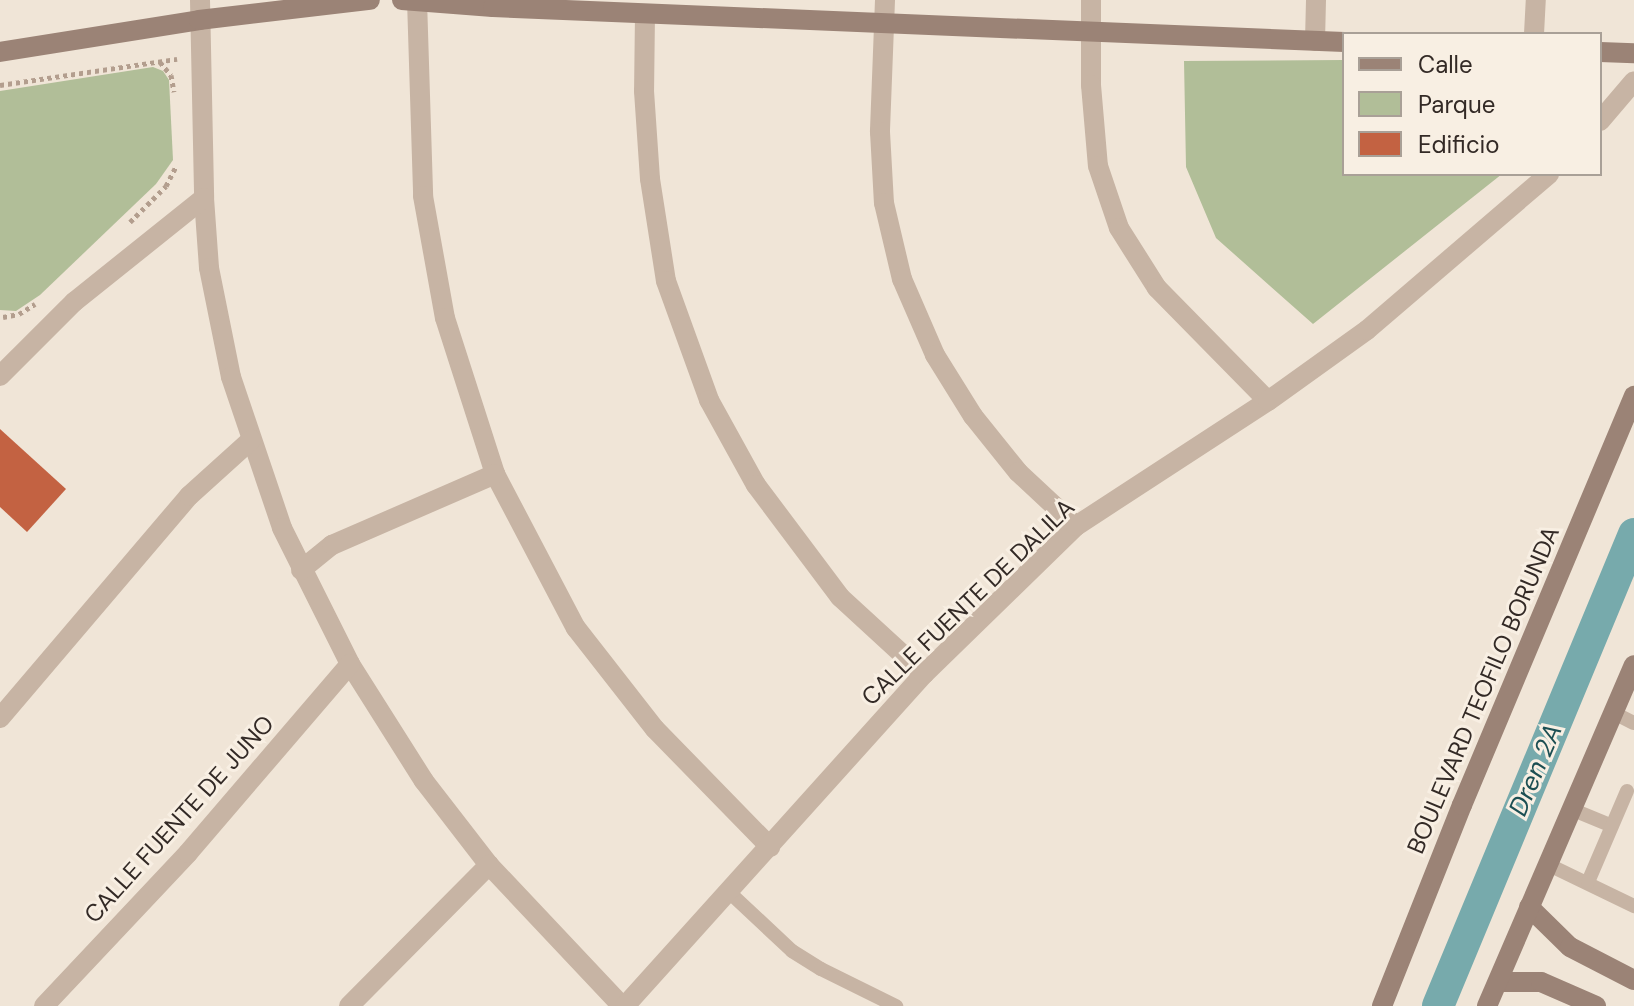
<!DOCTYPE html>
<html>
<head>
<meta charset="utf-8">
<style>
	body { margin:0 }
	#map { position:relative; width:1634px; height:1006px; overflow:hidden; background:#f0e5d7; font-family:"DM Sans",sans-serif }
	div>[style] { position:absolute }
	.green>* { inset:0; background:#b1be98 }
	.canal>* { height:32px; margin:-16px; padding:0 16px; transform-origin:16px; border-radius:16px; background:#77aaac }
	.building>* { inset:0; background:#c36242 }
	.path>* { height:5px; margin-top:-2.5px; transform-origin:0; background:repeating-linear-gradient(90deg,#b39e8e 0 4px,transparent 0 8px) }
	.lane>* { height:14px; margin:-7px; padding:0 7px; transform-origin:7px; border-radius:7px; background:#c7b4a4 }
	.street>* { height:20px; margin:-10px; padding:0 10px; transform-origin:10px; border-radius:10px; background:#c7b4a4 }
	.secondary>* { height:20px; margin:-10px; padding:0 10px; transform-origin:10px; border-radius:10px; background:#9b8376 }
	span { translate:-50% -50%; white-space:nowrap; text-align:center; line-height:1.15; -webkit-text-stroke:6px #f8efe3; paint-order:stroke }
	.street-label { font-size:24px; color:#332a26 }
	.water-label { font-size:26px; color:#1c4f53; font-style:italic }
	.legend { position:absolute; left:1342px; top:32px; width:260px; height:144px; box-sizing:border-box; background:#f8efe3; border:2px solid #a9a097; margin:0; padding:10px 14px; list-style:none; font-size:24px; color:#332a26 }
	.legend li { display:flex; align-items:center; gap:16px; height:40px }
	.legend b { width:40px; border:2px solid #a9a097 }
</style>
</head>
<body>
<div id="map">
	<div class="green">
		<div style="clip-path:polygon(1344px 60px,1344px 174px,1502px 174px,1313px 324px,1216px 238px,1186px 167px,1184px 61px)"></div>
		<div style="clip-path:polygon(153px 67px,163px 71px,169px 80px,173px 160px,156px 184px,40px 295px,16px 311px,0 310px,0 91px)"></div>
	</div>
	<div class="canal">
		<div style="left:1438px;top:1006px;width:511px;rotate:-67.45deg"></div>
	</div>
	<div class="building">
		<div style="clip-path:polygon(0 429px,66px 489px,27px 532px,0 507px)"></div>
	</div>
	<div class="path">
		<div style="left:160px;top:62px;width:17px;rotate:50deg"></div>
		<div style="left:171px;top:75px;width:17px;rotate:80deg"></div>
		<div style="left:0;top:85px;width:179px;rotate:-8.4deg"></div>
		<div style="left:130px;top:222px;width:51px;rotate:-45deg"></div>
		<div style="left:166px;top:186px;width:22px;rotate:-63deg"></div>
		<div style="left:3px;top:317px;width:16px;rotate:-11deg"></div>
		<div style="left:19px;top:314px;width:19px;rotate:-32deg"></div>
	</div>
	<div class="lane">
		<div style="left:1614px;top:713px;width:22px;rotate:27deg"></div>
		<div style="left:1571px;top:809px;width:44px;rotate:22.5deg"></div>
		<div style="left:1547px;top:864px;width:97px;rotate:25.8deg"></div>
		<div style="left:1588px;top:882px;width:99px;rotate:-66.8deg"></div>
		<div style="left:729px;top:892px;width:86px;rotate:43.1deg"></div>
		<div style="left:792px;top:951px;width:34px;rotate:32deg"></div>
		<div style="left:821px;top:969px;width:84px;rotate:26.3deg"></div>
	</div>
	<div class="street">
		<div style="left:200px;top:0;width:198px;rotate:88.8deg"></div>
		<div style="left:204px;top:198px;width:70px;rotate:85.9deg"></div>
		<div style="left:209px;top:268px;width:111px;rotate:78.6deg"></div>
		<div style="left:231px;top:377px;width:159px;rotate:71.3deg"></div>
		<div style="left:282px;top:528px;width:152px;rotate:63.4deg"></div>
		<div style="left:350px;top:664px;width:138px;rotate:57.7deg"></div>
		<div style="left:424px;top:781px;width:106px;rotate:52.3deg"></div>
		<div style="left:489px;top:865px;width:194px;rotate:46.7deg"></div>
		<div style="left:417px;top:0;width:196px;rotate:88.2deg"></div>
		<div style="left:423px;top:196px;width:124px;rotate:79.8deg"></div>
		<div style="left:445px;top:318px;width:164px;rotate:72.2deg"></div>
		<div style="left:495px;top:474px;width:174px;rotate:62.3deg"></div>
		<div style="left:576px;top:628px;width:128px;rotate:52deg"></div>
		<div style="left:655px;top:729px;width:165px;rotate:45.7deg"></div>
		<div style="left:885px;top:0;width:132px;rotate:92.2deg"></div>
		<div style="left:880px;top:132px;width:71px;rotate:86.8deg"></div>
		<div style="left:884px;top:203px;width:78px;rotate:76.7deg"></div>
		<div style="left:902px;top:279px;width:83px;rotate:66.5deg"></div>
		<div style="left:935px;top:355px;width:72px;rotate:58.1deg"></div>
		<div style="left:973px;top:416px;width:72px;rotate:51.2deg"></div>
		<div style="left:1018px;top:472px;width:79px;rotate:43deg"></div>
		<div style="left:1091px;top:0;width:85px;rotate:90deg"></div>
		<div style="left:1091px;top:85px;width:81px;rotate:85.1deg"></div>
		<div style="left:1098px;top:166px;width:65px;rotate:71.3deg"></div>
		<div style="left:1119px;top:228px;width:71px;rotate:57.7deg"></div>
		<div style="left:1157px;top:288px;width:158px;rotate:45.5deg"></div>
		<div style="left:645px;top:14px;width:77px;rotate:90.7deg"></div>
		<div style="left:644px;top:91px;width:88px;rotate:86.1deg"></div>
		<div style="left:650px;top:179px;width:103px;rotate:81.1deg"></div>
		<div style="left:666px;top:281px;width:127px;rotate:70.1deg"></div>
		<div style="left:709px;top:400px;width:97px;rotate:61.1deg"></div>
		<div style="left:756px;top:485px;width:140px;rotate:53.1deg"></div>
		<div style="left:840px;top:597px;width:114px;rotate:42.5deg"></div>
		<div style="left:1534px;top:34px;width:34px;rotate:-87deg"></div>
		<div style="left:1315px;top:41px;width:41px;rotate:-88.6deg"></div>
		<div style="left:1600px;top:121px;width:52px;rotate:-49.6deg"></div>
		<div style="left:0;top:376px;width:105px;rotate:-45deg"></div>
		<div style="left:74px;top:302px;width:166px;rotate:-38.7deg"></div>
		<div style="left:301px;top:570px;width:40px;rotate:-39deg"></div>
		<div style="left:332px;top:545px;width:178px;rotate:-23.5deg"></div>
		<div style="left:0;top:718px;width:292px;rotate:-49.6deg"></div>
		<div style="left:189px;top:496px;width:84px;rotate:-42.1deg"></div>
		<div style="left:44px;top:1006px;width:210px;rotate:-46.7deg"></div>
		<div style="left:188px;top:853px;width:249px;rotate:-49.4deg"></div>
		<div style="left:349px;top:1006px;width:199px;rotate:-45.2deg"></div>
		<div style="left:625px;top:1006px;width:447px;rotate:-48deg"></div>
		<div style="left:924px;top:674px;width:212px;rotate:-44.2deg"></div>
		<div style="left:1076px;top:526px;width:229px;rotate:-33.1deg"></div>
		<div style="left:1268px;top:401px;width:122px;rotate:-35.6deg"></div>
		<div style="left:1367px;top:330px;width:240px;rotate:-40.6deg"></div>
	</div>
	<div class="secondary">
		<div style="left:402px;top:0;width:91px;rotate:4.4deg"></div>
		<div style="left:493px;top:7px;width:852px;rotate:2.36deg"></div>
		<div style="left:0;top:52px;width:202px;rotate:-9.1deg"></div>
		<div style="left:199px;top:20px;width:172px;rotate:-6.7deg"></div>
		<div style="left:1600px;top:52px;width:34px;rotate:2deg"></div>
		<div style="left:1529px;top:907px;width:57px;rotate:44.3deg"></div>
		<div style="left:1570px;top:947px;width:72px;rotate:27.3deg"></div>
		<div style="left:1499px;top:982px;width:42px"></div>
		<div style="left:1541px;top:982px;width:60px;rotate:23.6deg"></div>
		<div style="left:1382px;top:1006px;width:216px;rotate:-68.3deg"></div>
		<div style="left:1462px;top:805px;width:444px;rotate:-67.2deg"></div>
		<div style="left:1487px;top:1006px;width:371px;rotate:-66.7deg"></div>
	</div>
	<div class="street-label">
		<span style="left:968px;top:602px;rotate:-44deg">CALLE FUENTE DE DALILA</span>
		<span style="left:1483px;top:690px;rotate:-67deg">BOULEVARD TEOFILO BORUNDA</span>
		<span style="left:179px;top:819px;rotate:-48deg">CALLE FUENTE DE JUNO</span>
	</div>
	<div class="water-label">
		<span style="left:1536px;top:770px;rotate:-67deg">Dren 2A</span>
	</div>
	<ul class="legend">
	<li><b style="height:10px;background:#9b8376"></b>Calle</li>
	<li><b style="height:22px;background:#b1be98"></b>Parque</li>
	<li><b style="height:22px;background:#c36242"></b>Edificio</li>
	</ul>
</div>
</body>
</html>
